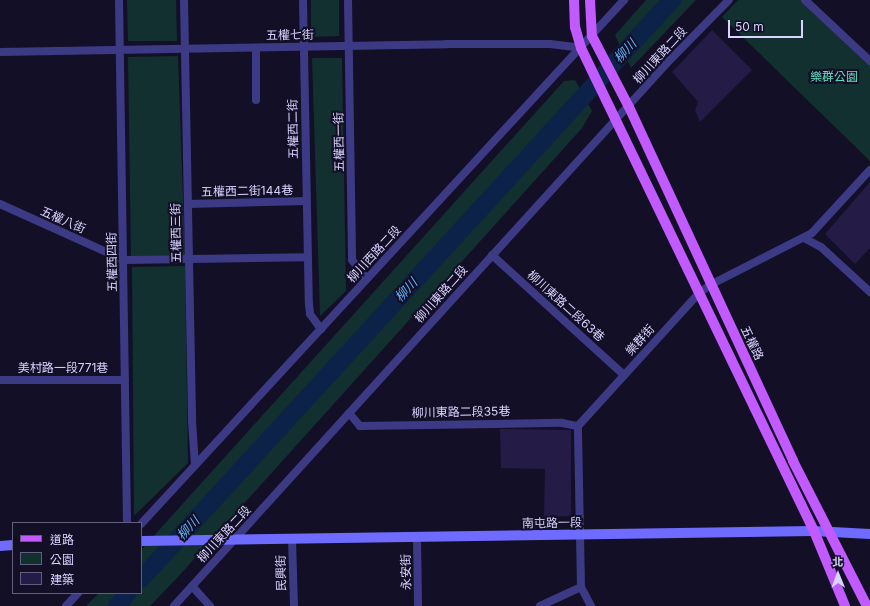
<!DOCTYPE html>
<html>
<head>
<meta charset="utf-8">
<style>
	body { margin:0 }
	#map { position:relative; width:870px; height:606px; overflow:hidden; background:#130f26; font-family:Inter,"Noto Sans TC",sans-serif }
	div>[style] { position:absolute }
	.green>* { inset:0; background:#12302f }
	.river>* { height:18px; margin:-9px; padding:0 9px; transform-origin:9px; border-radius:9px; background:#0c2248 }
	.building>* { inset:0; background:#241b47 }
	.street>* { height:8px; margin:-4px; padding:0 4px; transform-origin:4px; border-radius:4px; background:#3d3a85 }
	.secondary>* { height:10px; margin:-5px; padding:0 5px; transform-origin:5px; border-radius:5px; background:#6f6bff }
	.primary>* { height:10px; margin:-5px; padding:0 5px; transform-origin:5px; border-radius:5px; background:#c25bff }
	span { translate:-50% -50%; white-space:nowrap; text-align:center; line-height:1.15; -webkit-text-stroke:4px #130f26; paint-order:stroke }
	.street-label { font-size:12px; color:#d9d4ff }
	.park-label { font-size:12px; color:#5fe0c0 }
	.water-label { font-size:13px; color:#62b6ff; font-style:italic }
	.legend { position:absolute; left:12px; top:522px; width:130px; height:72px; box-sizing:border-box; background:#130f26; border:1px solid #625e7d; margin:0; padding:5px 7px; list-style:none; font-size:12px; color:#d9d4ff }
	.legend li { display:flex; align-items:center; gap:8px; height:20px }
	.legend b { width:20px; border:1px solid #625e7d }
	.north { position:absolute; left:818px; top:554px; width:40px; height:40px; -webkit-text-stroke:3px #130f26; paint-order:stroke; rotate:359deg; font-size:11px; font-weight:700; line-height:16px; text-align:center; color:#d9d4ff }
	.north::after { content:''; display:block; margin:auto; width:14px; height:18px; background:#d9d4ff; clip-path:polygon(50% 0,100% 100%,50% 72%,0 100%) }
	.scale { position:absolute; left:728px; top:20px; width:75px; height:18px; box-sizing:border-box; border:2px solid #d9d4ff; border-top:0; padding-left:5px; font-size:12px; line-height:14px; white-space:nowrap; color:#d9d4ff; -webkit-text-stroke:3px #130f26; paint-order:stroke }
</style>
</head>
<body>
<div id="map">
	<div class="green">
		<div style="clip-path:polygon(127px 0,176px 0,177px 41px,128px 41px)"></div>
		<div style="clip-path:polygon(311px 0,339px 0,339px 36px,311px 37px)"></div>
		<div style="clip-path:polygon(646px 0,696px 0,631px 68px,615px 35px)"></div>
		<div style="clip-path:polygon(738px 0,802px 0,870px 63px,870px 161px,722px 17px)"></div>
		<div style="clip-path:polygon(178px 56px,185px 255px,131px 256px,128px 57px)"></div>
		<div style="clip-path:polygon(312px 58px,342px 58px,346px 291px,320px 316px)"></div>
		<div style="clip-path:polygon(575px 80px,592px 111px,582px 128px,177px 578px,150px 606px,86px 606px,99px 593px,141px 593px,141px 550px,564px 81px)"></div>
		<div style="clip-path:polygon(185px 266px,188px 463px,134px 516px,132px 267px)"></div>
	</div>
	<div class="river">
		<div style="left:141px;top:579px;width:786px;rotate:-47.48deg"></div>
		<div style="left:117px;top:606px;width:17px;rotate:-50deg"></div>
	</div>
	<div class="building">
		<div style="clip-path:polygon(712px 30px,752px 70px,700px 122px,695px 110px,698px 102px,672px 72px)"></div>
		<div style="clip-path:polygon(870px 182px,870px 248px,855px 264px,825px 234px)"></div>
		<div style="clip-path:polygon(500px 429px,571px 430px,571px 516px,544px 517px,545px 469px,501px 468px)"></div>
	</div>
	<div class="street">
		<div style="left:119px;top:0;width:523px;rotate:89.12deg"></div>
		<div style="left:184px;top:0;width:421px;rotate:88.9deg"></div>
		<div style="left:192px;top:421px;width:44px;rotate:86.1deg"></div>
		<div style="left:303px;top:0;width:304px;rotate:88.9deg"></div>
		<div style="left:309px;top:304px;width:10px;rotate:84deg"></div>
		<div style="left:310px;top:314px;width:19px;rotate:54deg"></div>
		<div style="left:348px;top:0;width:260px;rotate:89.1deg"></div>
		<div style="left:352px;top:260px;width:24px;rotate:52deg"></div>
		<div style="left:805px;top:0;width:89px;rotate:43.2deg"></div>
		<div style="left:256px;top:48px;width:52px;rotate:90deg"></div>
		<div style="left:0;top:52px;width:447px;rotate:-1deg"></div>
		<div style="left:447px;top:44px;width:103px"></div>
		<div style="left:550px;top:44px;width:31px;rotate:7deg"></div>
		<div style="left:0;top:204px;width:136px;rotate:24.3deg"></div>
		<div style="left:124px;top:260px;width:183px;rotate:-0.9deg"></div>
		<div style="left:188px;top:204px;width:118px;rotate:-1.5deg"></div>
		<div style="left:804px;top:238px;width:19px;rotate:28deg"></div>
		<div style="left:821px;top:247px;width:67px;rotate:42.6deg"></div>
		<div style="left:492px;top:255px;width:178px;rotate:42.3deg"></div>
		<div style="left:0;top:380px;width:125px"></div>
		<div style="left:349px;top:413px;width:17px;rotate:50deg"></div>
		<div style="left:360px;top:426px;width:202px;rotate:-0.9deg"></div>
		<div style="left:562px;top:423px;width:16px;rotate:11deg"></div>
		<div style="left:141px;top:524px;width:713px;rotate:-47.33deg"></div>
		<div style="left:292px;top:539px;width:67px;rotate:88.3deg"></div>
		<div style="left:417px;top:539px;width:67px;rotate:89.1deg"></div>
		<div style="left:192px;top:586px;width:27px;rotate:48deg"></div>
		<div style="left:66px;top:606px;width:18px;rotate:-47deg"></div>
		<div style="left:174px;top:606px;width:733px;rotate:-47.76deg"></div>
		<div style="left:667px;top:63px;width:88px;rotate:-45.5deg"></div>
		<div style="left:540px;top:606px;width:45px;rotate:-24.9deg"></div>
		<div style="left:591px;top:606px;width:21px;rotate:-118deg"></div>
		<div style="left:581px;top:587px;width:161px;rotate:-91.1deg"></div>
		<div style="left:578px;top:426px;width:178px;rotate:-47.7deg"></div>
		<div style="left:698px;top:294px;width:15px;rotate:-37deg"></div>
		<div style="left:710px;top:285px;width:114px;rotate:-27deg"></div>
		<div style="left:812px;top:233px;width:86px;rotate:-47.4deg"></div>
	</div>
	<div class="secondary">
		<div style="left:141px;top:541px;width:673px;rotate:-0.85deg"></div>
		<div style="left:814px;top:531px;width:56px;rotate:3.1deg"></div>
		<div style="left:0;top:546px;width:13px;rotate:-4deg"></div>
	</div>
	<div class="primary">
		<div style="left:574px;top:0;width:27px;rotate:88deg"></div>
		<div style="left:575px;top:27px;width:22px;rotate:74deg"></div>
		<div style="left:581px;top:48px;width:536px;rotate:64.25deg"></div>
		<div style="left:814px;top:531px;width:81px;rotate:67.5deg"></div>
		<div style="left:590px;top:0;width:36px;rotate:87deg"></div>
		<div style="left:592px;top:36px;width:80px;rotate:62.5deg"></div>
		<div style="left:629px;top:107px;width:390px;rotate:65.1deg"></div>
		<div style="left:793px;top:461px;width:163px;rotate:63deg"></div>
	</div>
	<div class="street-label">
		<span style="left:290px;top:35px;rotate:-1deg">五權七街</span>
		<span style="left:660px;top:55px;rotate:-47deg">柳川東路二段</span>
		<span style="left:293px;top:129px;rotate:-91deg">五權西二街</span>
		<span style="left:339px;top:142px;rotate:-91deg">五權西一街</span>
		<span style="left:247px;top:191px;rotate:-1deg">五權西二街144巷</span>
		<span style="left:63px;top:220px;rotate:24deg">五權八街</span>
		<span style="left:176px;top:233px;rotate:-91deg">五權西三街</span>
		<span style="left:374px;top:254px;rotate:-47deg">柳川西路二段</span>
		<span style="left:112px;top:262px;rotate:-91deg">五權西四街</span>
		<span style="left:441px;top:294px;rotate:-48deg">柳川東路二段</span>
		<span style="left:566px;top:306px;rotate:42deg">柳川東路二段63巷</span>
		<span style="left:640px;top:340px;rotate:-48deg">樂群街</span>
		<span style="left:752px;top:343px;rotate:64deg">五權路</span>
		<span style="left:63px;top:368px">美村路一段771巷</span>
		<span style="left:461px;top:412px;rotate:-1deg">柳川東路二段35巷</span>
		<span style="left:552px;top:523px;rotate:-1deg">南屯路一段</span>
		<span style="left:224px;top:534px;rotate:-47deg">柳川東路二段</span>
		<span style="left:406px;top:572px;rotate:-91deg">永安街</span>
		<span style="left:281px;top:573px;rotate:-91deg">民興街</span>
	</div>
	<div class="park-label">
		<span style="left:834px;top:77px">樂群公園</span>
	</div>
	<div class="water-label">
		<span style="left:625px;top:51px;rotate:-47deg">柳川</span>
		<span style="left:406px;top:290px;rotate:-47deg">柳川</span>
		<span style="left:188px;top:528px;rotate:-47deg">柳川</span>
	</div>
	<ul class="legend">
	<li><b style="height:5px;background:#c25bff"></b>道路</li>
	<li><b style="height:11px;background:#12302f"></b>公園</li>
	<li><b style="height:11px;background:#241b47"></b>建築</li>
	</ul>
	<div class="north">北</div>
	<div class="scale">50 m</div>
</div>
</body>
</html>
